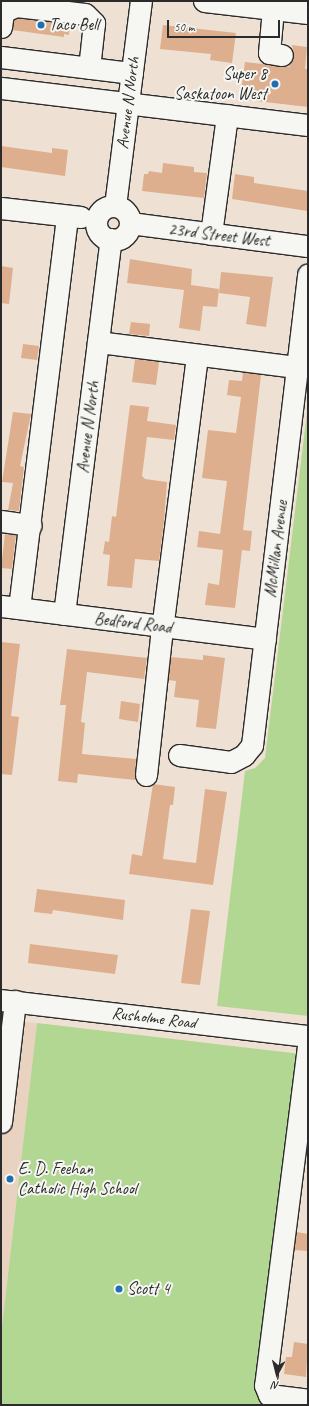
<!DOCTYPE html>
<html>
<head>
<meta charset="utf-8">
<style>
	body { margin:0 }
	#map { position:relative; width:309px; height:1406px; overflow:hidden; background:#eee1d4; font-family:Caveat,sans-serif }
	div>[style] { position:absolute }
	.built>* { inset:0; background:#e9d2bf }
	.green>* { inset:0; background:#b2d792 }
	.building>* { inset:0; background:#ddaf8e }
	.roads { filter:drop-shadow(1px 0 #2b2b2b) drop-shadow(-1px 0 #2b2b2b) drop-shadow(0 1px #2b2b2b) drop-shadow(0 -1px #2b2b2b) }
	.minor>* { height:21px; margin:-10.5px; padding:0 10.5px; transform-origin:10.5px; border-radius:10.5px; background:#f6f6f2 }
	.minor>.ring { margin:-10.5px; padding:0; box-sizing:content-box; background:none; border:21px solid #f6f6f2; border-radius:50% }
	.major>* { height:22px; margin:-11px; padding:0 11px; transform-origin:11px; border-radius:11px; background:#f6f6f2 }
	.dots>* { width:11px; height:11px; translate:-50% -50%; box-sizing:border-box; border:2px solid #f6f6f2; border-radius:50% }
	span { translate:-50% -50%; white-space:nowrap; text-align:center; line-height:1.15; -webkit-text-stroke:4px #f6f6f2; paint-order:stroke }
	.poi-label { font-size:17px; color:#2b2b2b }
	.left { translate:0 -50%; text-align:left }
	.right { translate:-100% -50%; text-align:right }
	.street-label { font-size:17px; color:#2b2b2b }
	.frame { position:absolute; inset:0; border:2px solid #2b2b2b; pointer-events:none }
	.north { position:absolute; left:257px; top:1354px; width:40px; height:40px; -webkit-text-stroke:3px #f6f6f2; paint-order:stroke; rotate:187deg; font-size:11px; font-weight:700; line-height:16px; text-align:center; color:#2b2b2b }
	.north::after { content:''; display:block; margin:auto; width:14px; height:18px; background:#2b2b2b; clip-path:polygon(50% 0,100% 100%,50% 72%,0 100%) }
	.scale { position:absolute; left:167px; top:20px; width:113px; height:18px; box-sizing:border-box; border:2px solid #2b2b2b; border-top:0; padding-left:5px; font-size:12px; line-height:14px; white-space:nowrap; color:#2b2b2b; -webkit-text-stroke:3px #f6f6f2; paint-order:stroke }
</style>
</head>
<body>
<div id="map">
	<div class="built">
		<div style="clip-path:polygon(1px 1020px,37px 1023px,1px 1335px)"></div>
	</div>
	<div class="green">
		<div style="clip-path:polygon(308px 404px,308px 1016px,217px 1006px,245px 771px,255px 768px,265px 758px)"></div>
		<div style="clip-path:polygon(37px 1023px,301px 1054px,273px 1380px,282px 1389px,308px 1405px,1px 1405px,1px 1335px)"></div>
	</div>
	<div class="building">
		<div style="clip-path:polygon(18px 18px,70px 24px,69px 35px,64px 34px,64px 37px,12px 30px,14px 20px)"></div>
		<div style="clip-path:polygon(163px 25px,236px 33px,232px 63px,210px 60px,211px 54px,160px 49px)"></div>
		<div style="clip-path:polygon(292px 45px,307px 47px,305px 69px,308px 69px,308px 107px,240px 99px,245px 62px,289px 67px,294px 56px)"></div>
		<div style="clip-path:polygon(1px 146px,52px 153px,52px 148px,68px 150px,65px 176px,1px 167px)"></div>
		<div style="clip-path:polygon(163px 163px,194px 167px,194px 172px,207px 173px,204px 198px,142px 191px,144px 174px,148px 174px,149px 171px,162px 173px)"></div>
		<div style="clip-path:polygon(235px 174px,254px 177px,254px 183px,308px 191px,307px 211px,232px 199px)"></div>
		<div style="clip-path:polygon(130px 259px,192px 269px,191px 285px,219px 289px,217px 307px,203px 306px,200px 331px,179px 328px,184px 290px,127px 283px)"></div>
		<div style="clip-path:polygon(1px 266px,13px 268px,9px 304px,1px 303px)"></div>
		<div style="clip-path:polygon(221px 272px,273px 277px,266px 327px,246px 324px,250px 297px,219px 293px)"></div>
		<div style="clip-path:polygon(131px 322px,150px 324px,149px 336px,129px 334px)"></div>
		<div style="clip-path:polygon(23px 344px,39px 346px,37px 360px,21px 358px)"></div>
		<div style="clip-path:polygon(135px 359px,159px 362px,156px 385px,132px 382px)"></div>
		<div style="clip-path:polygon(243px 372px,261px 375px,243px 530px,252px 531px,250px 551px,242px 550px,235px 608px,205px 605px,208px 583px,219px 585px,223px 550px,197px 547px,199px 531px,220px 534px,227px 481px,202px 478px,208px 430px,236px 433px,241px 397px,227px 395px,229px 380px,242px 381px)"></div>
		<div style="clip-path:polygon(130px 405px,149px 407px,147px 421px,176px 425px,174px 440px,147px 437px,142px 476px,145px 479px,167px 482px,164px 521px,159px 561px,135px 559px,132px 588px,107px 586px,110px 555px,103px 554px,105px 541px,109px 542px,112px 516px,116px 517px)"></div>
		<div style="clip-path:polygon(13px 412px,31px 414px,20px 466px,24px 467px,19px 511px,8px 510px,13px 483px,2px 482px)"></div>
		<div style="clip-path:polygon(5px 534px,16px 535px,12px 569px,1px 568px)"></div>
		<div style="clip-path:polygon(1px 642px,20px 644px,11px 716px,19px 717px,12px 775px,1px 774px)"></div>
		<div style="clip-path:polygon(67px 649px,147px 658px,144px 679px,87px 672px,81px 722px,85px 723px,82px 754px,136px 759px,135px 780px,78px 774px,77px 783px,58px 781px,66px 705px,60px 705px)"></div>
		<div style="clip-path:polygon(203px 655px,225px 658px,216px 729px,196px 727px,199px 700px,174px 697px,176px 681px,168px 680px,171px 657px,203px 660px)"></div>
		<div style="clip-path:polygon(121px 701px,140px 704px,138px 722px,119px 719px)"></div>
		<div style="clip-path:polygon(153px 784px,175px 787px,173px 805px,170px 805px,163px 859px,196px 863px,205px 789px,227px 792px,213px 885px,129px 874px,132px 854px,142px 856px)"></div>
		<div style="clip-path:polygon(37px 889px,125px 900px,123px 920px,53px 910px,52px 914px,34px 912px)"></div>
		<div style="clip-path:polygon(191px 909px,210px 911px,200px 985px,181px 983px)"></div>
		<div style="clip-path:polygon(30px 944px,118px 955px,115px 974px,28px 963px)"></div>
		<div style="clip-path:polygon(296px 1232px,308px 1234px,308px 1251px,294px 1250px)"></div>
		<div style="clip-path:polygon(294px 1342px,308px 1344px,306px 1377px,284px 1374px,286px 1357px,292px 1357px)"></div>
	</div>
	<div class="roads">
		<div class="minor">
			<div style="left:273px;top:9px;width:44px;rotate:95.2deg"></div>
			<div style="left:269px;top:53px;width:13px;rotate:9deg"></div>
			<div style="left:1px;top:27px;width:15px;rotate:-82deg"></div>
			<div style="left:3px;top:12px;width:14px;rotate:-25deg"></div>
			<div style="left:16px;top:6px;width:69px;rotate:6.6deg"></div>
			<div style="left:85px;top:14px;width:13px;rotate:45deg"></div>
			<div style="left:94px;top:23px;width:45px;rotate:96.3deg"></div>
			<div style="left:1px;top:57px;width:132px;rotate:7deg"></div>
			<div style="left:1px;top:88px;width:309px;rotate:6.9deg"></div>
			<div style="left:115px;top:206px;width:207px;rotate:-82.8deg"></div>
			<div class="ring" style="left:96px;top:206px;width:13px;height:13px"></div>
			<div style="left:1px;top:208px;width:80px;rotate:6.5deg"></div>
			<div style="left:130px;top:223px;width:179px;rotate:7.4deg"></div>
			<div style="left:211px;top:234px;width:120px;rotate:-82.3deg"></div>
			<div style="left:98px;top:342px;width:201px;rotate:7.2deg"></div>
			<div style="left:1px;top:521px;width:30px;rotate:8deg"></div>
			<div style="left:1px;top:606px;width:266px;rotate:7.1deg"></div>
			<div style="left:19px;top:608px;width:395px;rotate:-83deg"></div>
			<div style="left:64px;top:614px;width:378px;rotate:-82.9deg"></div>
			<div style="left:179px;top:755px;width:52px;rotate:7.7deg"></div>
			<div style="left:231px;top:762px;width:15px;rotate:-28deg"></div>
			<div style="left:244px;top:755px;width:13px;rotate:-51deg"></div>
			<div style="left:252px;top:745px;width:474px;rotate:-83.2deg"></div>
			<div style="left:146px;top:775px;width:139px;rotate:-83.8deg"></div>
			<div style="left:161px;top:637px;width:284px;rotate:-82.7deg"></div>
			<div style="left:1px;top:1000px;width:309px;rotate:6.7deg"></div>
			<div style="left:308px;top:1046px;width:342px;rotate:97.2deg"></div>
			<div style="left:265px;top:1385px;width:11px;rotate:68deg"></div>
			<div style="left:269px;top:1395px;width:39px;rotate:7deg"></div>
			<div style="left:1px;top:1122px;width:122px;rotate:-83.4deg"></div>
		</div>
		<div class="major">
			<div style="left:205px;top:1px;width:104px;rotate:6.6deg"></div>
		</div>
	</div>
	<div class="dots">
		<div style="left:41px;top:25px;background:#1f6fb2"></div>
		<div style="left:275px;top:84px;background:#1f6fb2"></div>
		<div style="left:10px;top:1179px;background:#1f6fb2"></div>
		<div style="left:119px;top:1289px;background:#1f6fb2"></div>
	</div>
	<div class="poi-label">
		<span class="left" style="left:49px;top:25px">Taco Bell</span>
		<span class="right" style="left:267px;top:84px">Super 8<br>Saskatoon West</span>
		<span class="left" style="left:18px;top:1179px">E. D. Feehan<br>Catholic High School</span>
		<span class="left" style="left:127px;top:1289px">Scott 4</span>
	</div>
	<div class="street-label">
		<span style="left:128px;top:103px;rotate:-83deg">Avenue N North</span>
		<span style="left:219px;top:235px;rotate:7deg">23rd Street West</span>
		<span style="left:88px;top:427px;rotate:-83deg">Avenue N North</span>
		<span style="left:276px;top:549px;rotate:-83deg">McMillan Avenue</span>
		<span style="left:133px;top:623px;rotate:7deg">Bedford Road</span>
		<span style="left:154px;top:1018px;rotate:7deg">Rusholme Road</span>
	</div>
	<div class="frame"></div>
	<div class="north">N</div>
	<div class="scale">50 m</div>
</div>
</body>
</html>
